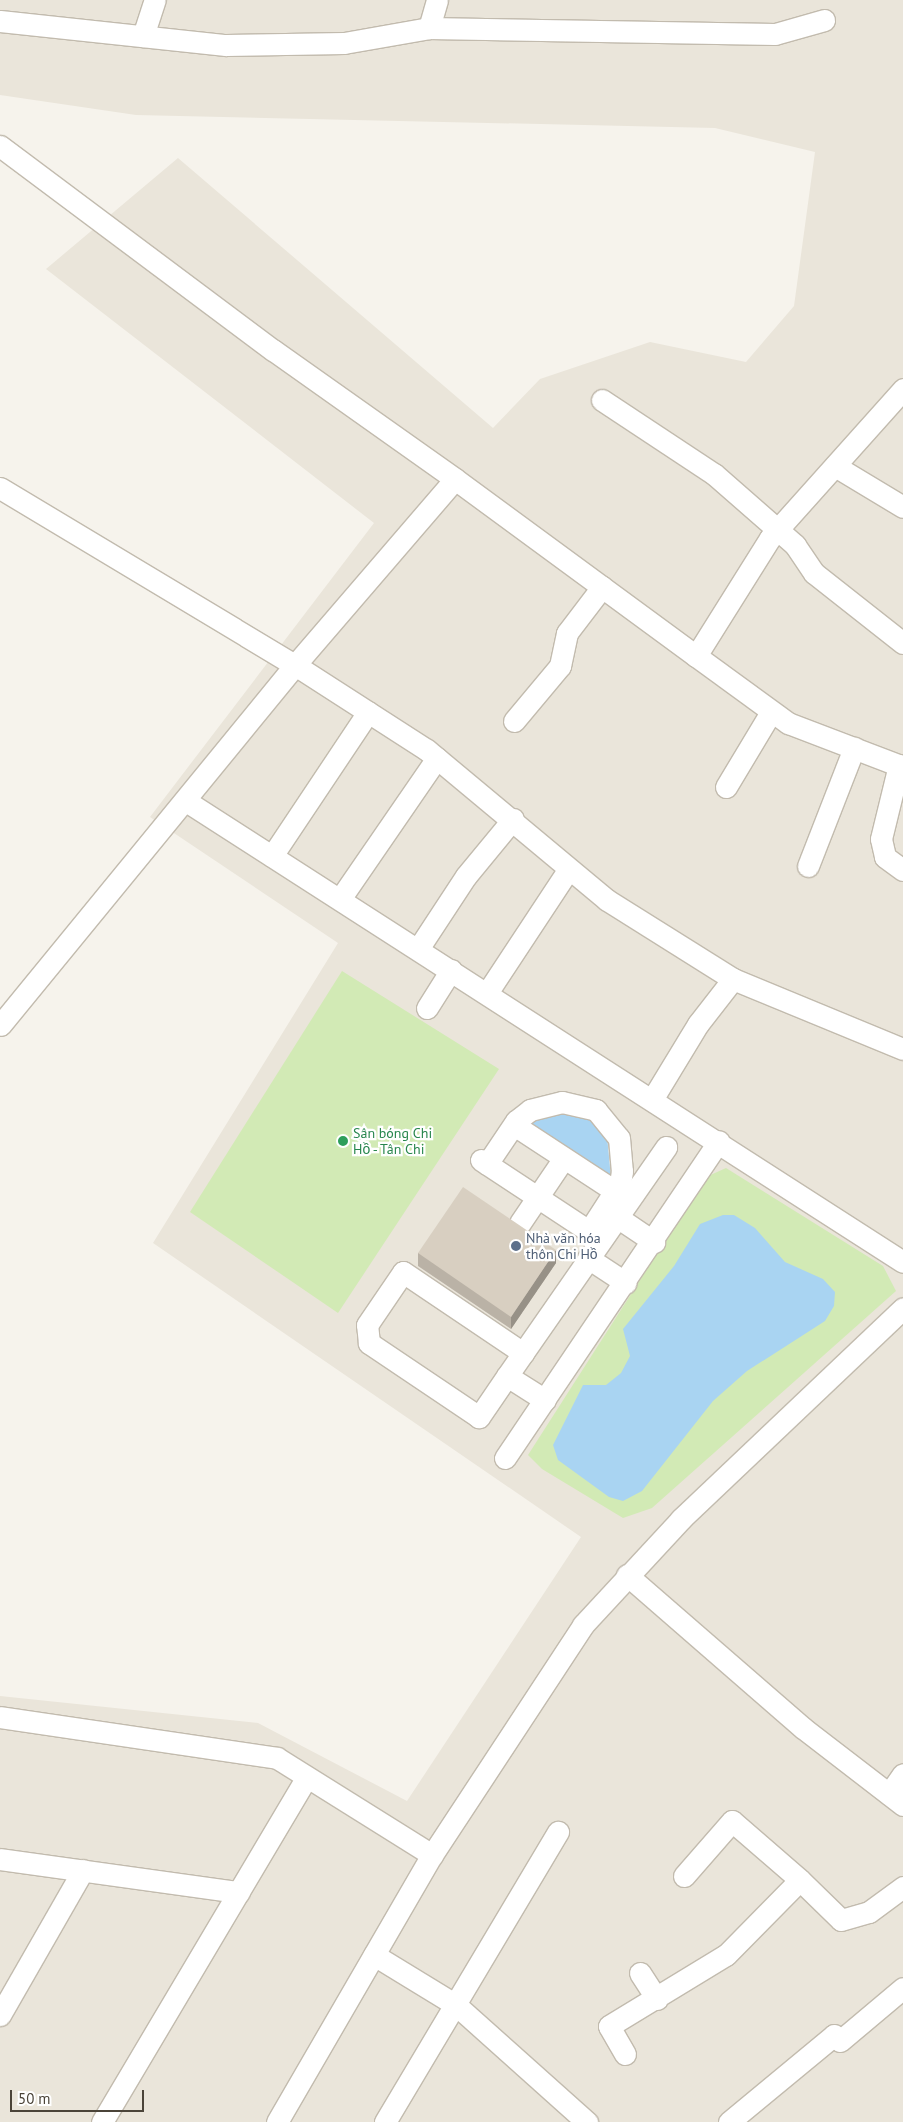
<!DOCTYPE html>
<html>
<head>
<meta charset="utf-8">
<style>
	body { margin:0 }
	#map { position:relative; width:903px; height:2122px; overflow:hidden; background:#f6f3ec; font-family:"PT Sans",sans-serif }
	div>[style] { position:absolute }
	.residential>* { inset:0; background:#eae5da }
	.green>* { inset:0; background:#d2eab5 }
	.water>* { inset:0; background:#a9d4f2 }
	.roads { filter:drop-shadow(1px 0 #c2bbae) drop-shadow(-1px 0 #c2bbae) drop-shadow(0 1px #c2bbae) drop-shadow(0 -1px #c2bbae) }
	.minor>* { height:21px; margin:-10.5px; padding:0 10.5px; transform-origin:10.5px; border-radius:10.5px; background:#fff }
	.wall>* { inset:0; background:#bab2a6 }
	.shaded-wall>* { inset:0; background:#979187 }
	.building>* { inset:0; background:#d8cfc1 }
	.dots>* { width:14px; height:14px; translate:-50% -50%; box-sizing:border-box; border:2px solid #fff; border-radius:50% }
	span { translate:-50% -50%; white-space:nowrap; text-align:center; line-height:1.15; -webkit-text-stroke:4.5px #fff; paint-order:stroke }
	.leisure-label { font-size:14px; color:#27864d }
	.left { translate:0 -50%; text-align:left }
	.service-label { font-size:14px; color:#4e5e75 }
	.scale { position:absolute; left:10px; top:2090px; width:134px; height:22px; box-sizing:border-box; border:2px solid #4b4439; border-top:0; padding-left:6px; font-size:15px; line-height:18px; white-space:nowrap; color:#4b4439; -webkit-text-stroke:4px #fff; paint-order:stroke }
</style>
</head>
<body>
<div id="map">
	<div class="residential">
		<div style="clip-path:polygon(0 0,903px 0,903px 2122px,0 2122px,0 1696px,258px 1723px,407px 1801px,581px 1537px,153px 1243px,338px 943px,150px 817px,374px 523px,46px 269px,178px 158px,493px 428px,540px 379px,650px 342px,746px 362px,794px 306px,815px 152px,715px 128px,136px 115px,0 95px)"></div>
	</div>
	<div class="green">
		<div style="clip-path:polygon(342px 971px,499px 1069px,338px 1313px,190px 1212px)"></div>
		<div style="clip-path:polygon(726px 1168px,883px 1266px,896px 1291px,652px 1508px,623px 1518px,542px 1469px,528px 1455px,706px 1177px)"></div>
	</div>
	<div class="water">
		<div style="clip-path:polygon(564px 1112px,586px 1117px,607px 1136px,611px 1179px,525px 1124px)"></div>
		<div style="clip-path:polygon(723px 1215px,734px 1215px,755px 1228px,785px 1262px,823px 1279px,835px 1292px,834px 1306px,825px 1321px,747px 1371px,713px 1401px,642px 1491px,623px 1501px,609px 1497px,558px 1460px,553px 1445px,583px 1385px,606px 1385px,621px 1373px,630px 1356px,623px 1329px,674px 1266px,700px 1224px)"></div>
	</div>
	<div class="roads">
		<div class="minor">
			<div style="left:0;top:21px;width:227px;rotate:6.1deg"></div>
			<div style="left:226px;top:45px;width:118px;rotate:-1deg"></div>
			<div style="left:344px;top:43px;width:86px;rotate:-10deg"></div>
			<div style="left:429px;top:28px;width:346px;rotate:1deg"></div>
			<div style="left:775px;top:34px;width:51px;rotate:-15.9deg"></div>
			<div style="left:429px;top:28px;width:29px;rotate:-74deg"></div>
			<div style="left:143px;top:36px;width:38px;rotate:-72deg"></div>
			<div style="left:0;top:146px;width:341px;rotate:36.8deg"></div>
			<div style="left:273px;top:350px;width:223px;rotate:35.3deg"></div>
			<div style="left:455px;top:479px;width:245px;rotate:130.7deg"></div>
			<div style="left:295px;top:665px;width:157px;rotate:32.8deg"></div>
			<div style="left:427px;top:750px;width:234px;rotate:39.8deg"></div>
			<div style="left:607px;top:900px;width:149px;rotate:32.1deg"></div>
			<div style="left:733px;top:979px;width:184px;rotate:22.4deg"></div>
			<div style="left:602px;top:400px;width:134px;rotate:33.5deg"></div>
			<div style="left:714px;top:474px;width:108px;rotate:41.2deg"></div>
			<div style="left:795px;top:545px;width:34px;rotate:56deg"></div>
			<div style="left:814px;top:573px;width:113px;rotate:38.2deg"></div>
			<div style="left:835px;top:466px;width:79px;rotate:31.1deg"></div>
			<div style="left:455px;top:479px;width:299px;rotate:36.3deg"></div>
			<div style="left:696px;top:656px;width:139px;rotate:-57.9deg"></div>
			<div style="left:770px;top:538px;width:200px;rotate:-48.2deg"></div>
			<div style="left:0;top:488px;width:344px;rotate:31deg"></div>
			<div style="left:295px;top:665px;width:465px;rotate:129.3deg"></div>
			<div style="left:696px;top:656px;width:114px;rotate:36.1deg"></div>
			<div style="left:788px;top:723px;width:123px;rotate:20.9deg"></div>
			<div style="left:514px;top:721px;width:72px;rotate:-50.1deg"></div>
			<div style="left:560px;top:666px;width:34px;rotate:-78deg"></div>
			<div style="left:567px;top:633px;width:58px;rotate:-52.7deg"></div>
			<div style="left:899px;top:765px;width:76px;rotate:103.7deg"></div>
			<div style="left:881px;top:839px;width:18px;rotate:77deg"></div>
			<div style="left:885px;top:857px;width:22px;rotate:36deg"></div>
			<div style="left:726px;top:787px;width:87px;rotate:-59deg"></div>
			<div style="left:186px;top:801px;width:852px;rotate:32.74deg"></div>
			<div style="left:272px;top:856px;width:173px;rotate:-56.3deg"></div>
			<div style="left:808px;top:866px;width:127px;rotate:-68.7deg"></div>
			<div style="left:340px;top:899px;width:171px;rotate:-55.5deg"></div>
			<div style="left:418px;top:949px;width:87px;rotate:-56.7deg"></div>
			<div style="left:466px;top:876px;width:74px;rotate:-50.5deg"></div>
			<div style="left:487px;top:993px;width:147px;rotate:-56.6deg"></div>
			<div style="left:427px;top:1008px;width:45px;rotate:-57.7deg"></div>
			<div style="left:653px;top:1098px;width:87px;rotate:-58.7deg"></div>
			<div style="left:698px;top:1024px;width:57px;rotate:-52.1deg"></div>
			<div style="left:514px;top:1125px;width:121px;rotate:33.2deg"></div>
			<div style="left:481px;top:1160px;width:144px;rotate:33.4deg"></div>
			<div style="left:487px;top:1164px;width:52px;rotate:-56deg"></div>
			<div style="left:516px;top:1121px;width:18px;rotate:-38deg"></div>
			<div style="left:530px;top:1110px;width:33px;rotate:-14deg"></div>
			<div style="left:562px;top:1102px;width:35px;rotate:13deg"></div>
			<div style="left:596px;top:1110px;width:36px;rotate:51deg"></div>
			<div style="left:619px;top:1138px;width:33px;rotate:85deg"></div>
			<div style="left:622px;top:1171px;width:12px;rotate:99deg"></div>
			<div style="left:620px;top:1183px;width:57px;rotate:122.9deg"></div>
			<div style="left:617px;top:1217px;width:45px;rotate:34deg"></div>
			<div style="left:520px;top:1223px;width:78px;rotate:-55.9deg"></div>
			<div style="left:588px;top:1258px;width:45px;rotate:33.3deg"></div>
			<div style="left:507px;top:1376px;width:50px;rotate:124.3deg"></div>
			<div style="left:479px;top:1417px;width:133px;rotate:-146.1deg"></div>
			<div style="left:369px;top:1343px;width:18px;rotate:-96deg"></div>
			<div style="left:367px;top:1325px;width:64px;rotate:-55.8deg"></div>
			<div style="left:403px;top:1272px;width:145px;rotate:34deg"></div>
			<div style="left:545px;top:1400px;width:45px;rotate:-147.7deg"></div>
			<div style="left:507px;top:1376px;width:279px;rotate:-55.2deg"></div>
			<div style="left:505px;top:1458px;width:382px;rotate:-56deg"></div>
			<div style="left:627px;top:1575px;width:233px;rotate:41deg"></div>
			<div style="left:803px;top:1728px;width:126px;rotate:37.6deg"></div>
			<div style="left:0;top:1717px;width:280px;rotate:8.4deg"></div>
			<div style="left:277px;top:1758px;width:183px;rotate:32deg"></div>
			<div style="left:889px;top:1794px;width:24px;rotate:-55deg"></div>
			<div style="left:0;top:1859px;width:241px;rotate:7.9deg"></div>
			<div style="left:684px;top:1876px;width:73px;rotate:-48.9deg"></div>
			<div style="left:732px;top:1821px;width:90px;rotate:40.9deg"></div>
			<div style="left:374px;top:1955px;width:96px;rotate:31.4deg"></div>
			<div style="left:456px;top:2005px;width:176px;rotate:41.8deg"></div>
			<div style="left:640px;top:1973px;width:31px;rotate:57deg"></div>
			<div style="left:0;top:2015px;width:167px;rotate:-60.2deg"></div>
			<div style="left:625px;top:2054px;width:32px;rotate:-120deg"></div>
			<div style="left:609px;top:2026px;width:137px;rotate:-31.3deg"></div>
			<div style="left:726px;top:1955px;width:105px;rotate:-45.4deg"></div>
			<div style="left:800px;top:1880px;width:57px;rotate:44.3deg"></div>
			<div style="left:841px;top:1920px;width:29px;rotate:-16deg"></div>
			<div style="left:869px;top:1912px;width:42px;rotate:-36.3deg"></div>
			<div style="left:102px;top:2122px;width:401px;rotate:-59.3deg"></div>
			<div style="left:277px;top:2122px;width:309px;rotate:-59.9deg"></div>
			<div style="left:432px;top:1855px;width:275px;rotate:-56.7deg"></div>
			<div style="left:583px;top:1625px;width:144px;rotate:-47.2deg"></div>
			<div style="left:681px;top:1519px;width:306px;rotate:-43.5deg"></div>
			<div style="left:385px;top:2122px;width:338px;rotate:-59.2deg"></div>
			<div style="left:729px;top:2122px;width:136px;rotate:-39.6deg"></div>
			<div style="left:834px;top:2035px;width:8px;rotate:45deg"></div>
			<div style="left:840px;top:2041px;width:82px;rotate:-40.1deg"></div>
		</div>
	</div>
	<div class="wall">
		<div style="clip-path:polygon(418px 1253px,556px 1263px,511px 1329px,418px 1266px)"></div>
	</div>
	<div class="shaded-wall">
		<div style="clip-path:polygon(556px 1250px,556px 1263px,511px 1329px,511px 1317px)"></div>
	</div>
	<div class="building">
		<div style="clip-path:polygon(463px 1187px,556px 1250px,511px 1317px,418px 1253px)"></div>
	</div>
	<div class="dots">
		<div style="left:343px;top:1141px;background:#2e9e5b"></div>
		<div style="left:516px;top:1246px;background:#5c6f8a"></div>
	</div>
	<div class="leisure-label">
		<span class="left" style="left:353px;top:1141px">Sân bóng Chi<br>Hồ - Tân Chi</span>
	</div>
	<div class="service-label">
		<span class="left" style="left:526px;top:1246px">Nhà văn hóa<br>thôn Chi Hồ</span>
	</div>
	<div class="scale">50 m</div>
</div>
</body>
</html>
